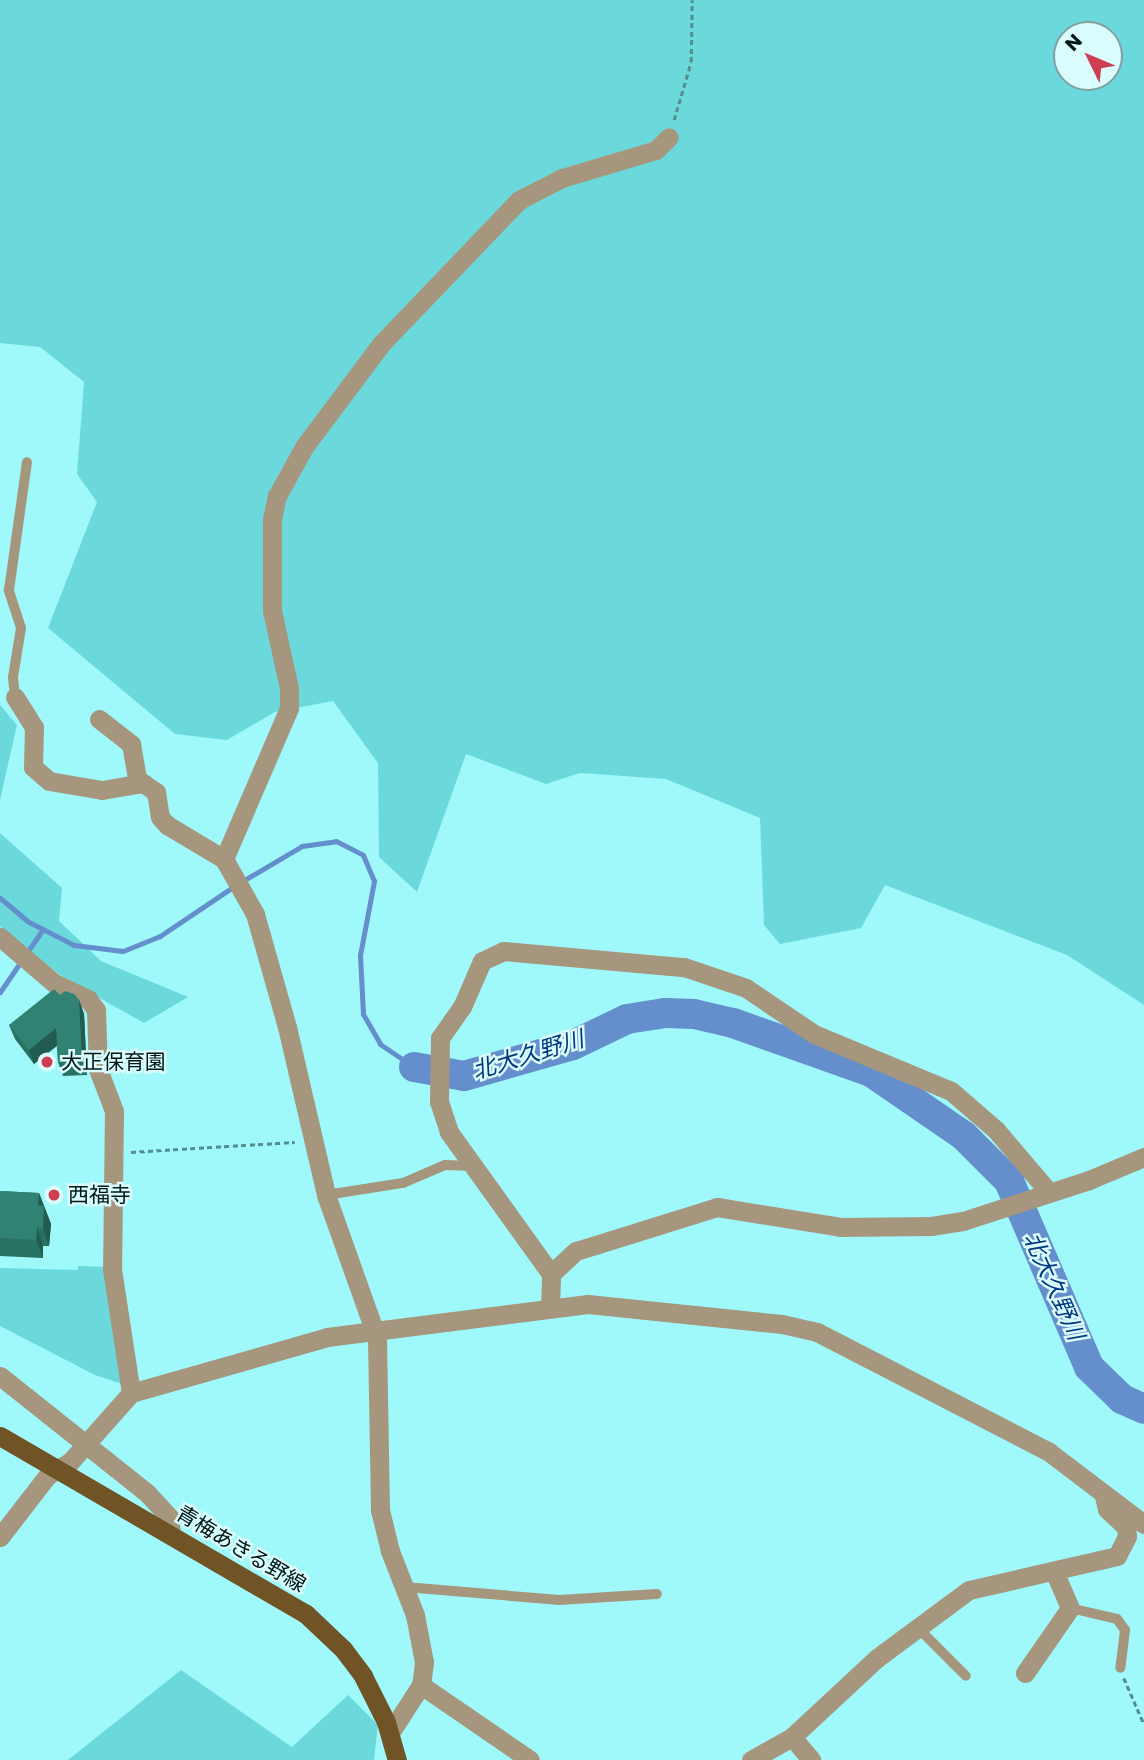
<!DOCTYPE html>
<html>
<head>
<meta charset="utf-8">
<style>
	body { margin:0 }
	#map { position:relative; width:1144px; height:1760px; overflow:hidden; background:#9ff9fb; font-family:Poppins,"Noto Sans JP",sans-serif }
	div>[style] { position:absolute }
	.green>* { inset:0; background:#6bd9dc }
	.stream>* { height:5px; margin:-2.5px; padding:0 2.5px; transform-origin:2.5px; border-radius:2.5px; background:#648ecc }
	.river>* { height:30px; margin:-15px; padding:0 15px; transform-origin:15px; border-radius:15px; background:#648ecc }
	.path>* { height:2.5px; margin-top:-1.25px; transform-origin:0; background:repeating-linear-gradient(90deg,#548d8f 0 5px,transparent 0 8.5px) }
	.service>* { height:10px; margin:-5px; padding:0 5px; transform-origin:5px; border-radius:5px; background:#a6967e }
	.minor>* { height:19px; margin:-9.5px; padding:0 9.5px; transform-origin:9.5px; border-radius:9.5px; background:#a6967e }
	.primary>* { height:19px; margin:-9.5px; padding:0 9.5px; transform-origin:9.5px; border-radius:9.5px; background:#705425 }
	.wall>* { inset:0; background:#297163 }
	.shaded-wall>* { inset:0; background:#225c50 }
	.building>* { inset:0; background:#308373 }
	.dots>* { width:19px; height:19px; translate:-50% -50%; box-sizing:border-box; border:4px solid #dafcfc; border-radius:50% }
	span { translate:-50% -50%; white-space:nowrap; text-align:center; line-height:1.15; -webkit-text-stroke:5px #dafcfc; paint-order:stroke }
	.poi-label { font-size:21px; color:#001516 }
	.left { translate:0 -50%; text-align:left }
	.street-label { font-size:21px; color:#001516 }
	.water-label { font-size:23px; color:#003881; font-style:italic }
	.north { position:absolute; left:1053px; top:21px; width:70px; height:70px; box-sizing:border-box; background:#dafcfc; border:2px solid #83a0a0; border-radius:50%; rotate:313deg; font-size:19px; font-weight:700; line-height:28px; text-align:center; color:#001516 }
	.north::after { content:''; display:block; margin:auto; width:24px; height:32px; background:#ce3e50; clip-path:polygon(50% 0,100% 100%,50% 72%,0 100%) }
</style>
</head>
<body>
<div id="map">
	<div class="green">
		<div style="clip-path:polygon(evenodd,0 0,1144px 0,1144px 1005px,1067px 955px,885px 885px,861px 928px,780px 944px,764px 925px,760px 818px,666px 779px,580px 773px,546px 784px,466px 754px,417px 892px,379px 857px,378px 763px,333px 701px,275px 712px,227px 740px,175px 734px,48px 628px,97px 502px,77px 474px,84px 382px,40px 347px,0 343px,0 0,1067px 35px,1109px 35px,1109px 77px,1067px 77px,1067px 35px)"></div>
		<div style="clip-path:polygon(0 705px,17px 725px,0 800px)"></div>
		<div style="clip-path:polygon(0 833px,62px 888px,59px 921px,101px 961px,188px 997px,144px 1023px,64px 978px,6px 934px,0 926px)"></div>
		<div style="clip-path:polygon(78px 1266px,108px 1267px,122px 1384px,95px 1375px,0 1326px,0 1268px,78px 1270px)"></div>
		<div style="clip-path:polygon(181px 1670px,292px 1747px,348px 1695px,378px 1725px,374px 1760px,68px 1760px)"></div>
	</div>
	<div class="stream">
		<div style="left:241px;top:882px;width:71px;rotate:-30.5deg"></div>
		<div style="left:302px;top:846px;width:34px;rotate:-8deg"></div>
		<div style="left:336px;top:841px;width:30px;rotate:27deg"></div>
		<div style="left:363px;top:855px;width:28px;rotate:67deg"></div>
		<div style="left:374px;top:881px;width:75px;rotate:100.7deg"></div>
		<div style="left:360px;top:955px;width:59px;rotate:87.1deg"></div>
		<div style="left:363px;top:1014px;width:34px;rotate:60deg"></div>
		<div style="left:380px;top:1044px;width:41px;rotate:34.1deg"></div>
		<div style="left:0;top:898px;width:35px;rotate:40deg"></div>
		<div style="left:27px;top:921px;width:53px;rotate:27.1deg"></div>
		<div style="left:74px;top:945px;width:49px;rotate:7deg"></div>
		<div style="left:123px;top:951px;width:40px;rotate:-22deg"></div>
		<div style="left:160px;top:936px;width:88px;rotate:-33.9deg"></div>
		<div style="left:0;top:992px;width:76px;rotate:-55.7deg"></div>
	</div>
	<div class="river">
		<div style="left:414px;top:1067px;width:51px;rotate:10.2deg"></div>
		<div style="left:464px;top:1076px;width:113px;rotate:-15.9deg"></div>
		<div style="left:573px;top:1045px;width:60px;rotate:-25.7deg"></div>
		<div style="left:627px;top:1019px;width:39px;rotate:-9deg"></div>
		<div style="left:666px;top:1013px;width:28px;rotate:2deg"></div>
		<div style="left:694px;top:1014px;width:40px;rotate:13deg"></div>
		<div style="left:733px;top:1023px;width:146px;rotate:19.5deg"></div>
		<div style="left:871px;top:1072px;width:113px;rotate:34.5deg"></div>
		<div style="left:964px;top:1136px;width:64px;rotate:45deg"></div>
		<div style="left:1009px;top:1181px;width:202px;rotate:66.7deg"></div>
		<div style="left:1089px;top:1367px;width:46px;rotate:44.1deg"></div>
		<div style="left:1122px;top:1399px;width:24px;rotate:24deg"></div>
	</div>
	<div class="path">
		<div style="left:674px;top:120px;width:60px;rotate:-73.7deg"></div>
		<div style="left:691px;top:62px;width:62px;rotate:-89.1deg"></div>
		<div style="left:131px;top:1152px;width:164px;rotate:-3.5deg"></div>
		<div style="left:1124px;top:1678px;width:50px;rotate:66.5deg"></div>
	</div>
	<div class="service">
		<div style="left:15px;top:697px;width:20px;rotate:-96deg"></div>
		<div style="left:13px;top:677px;width:50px;rotate:-80.7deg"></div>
		<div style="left:21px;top:628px;width:40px;rotate:-108deg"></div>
		<div style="left:9px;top:590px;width:129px;rotate:-82deg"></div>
		<div style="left:326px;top:1195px;width:78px;rotate:-8.9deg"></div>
		<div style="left:403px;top:1183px;width:46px;rotate:-23.2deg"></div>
		<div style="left:445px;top:1165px;width:27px;rotate:2deg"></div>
		<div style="left:405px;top:1587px;width:155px;rotate:4.8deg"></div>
		<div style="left:559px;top:1600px;width:98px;rotate:-3.5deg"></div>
		<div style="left:1070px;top:1608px;width:48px;rotate:13.2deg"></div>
		<div style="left:1117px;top:1619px;width:14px;rotate:54deg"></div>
		<div style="left:1125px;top:1630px;width:38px;rotate:97deg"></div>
		<div style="left:919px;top:1629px;width:66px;rotate:45deg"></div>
	</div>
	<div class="minor">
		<div style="left:15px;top:697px;width:36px;rotate:58deg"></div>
		<div style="left:34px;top:727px;width:40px;rotate:91.4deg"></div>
		<div style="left:33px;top:767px;width:21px;rotate:41deg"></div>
		<div style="left:49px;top:781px;width:54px;rotate:9.6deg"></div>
		<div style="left:102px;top:790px;width:42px;rotate:-9.7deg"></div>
		<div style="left:143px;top:783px;width:16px;rotate:35deg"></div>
		<div style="left:156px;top:792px;width:25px;rotate:81deg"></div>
		<div style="left:160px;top:817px;width:11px;rotate:49deg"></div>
		<div style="left:167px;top:825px;width:66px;rotate:30.8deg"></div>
		<div style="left:224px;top:859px;width:63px;rotate:60.6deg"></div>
		<div style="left:255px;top:914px;width:117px;rotate:74.2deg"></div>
		<div style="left:287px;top:1027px;width:172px;rotate:76.9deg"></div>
		<div style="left:326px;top:1195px;width:152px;rotate:70.4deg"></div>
		<div style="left:377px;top:1338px;width:172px;rotate:89deg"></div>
		<div style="left:380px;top:1510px;width:42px;rotate:76.3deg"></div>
		<div style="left:390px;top:1551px;width:69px;rotate:68.7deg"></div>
		<div style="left:415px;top:1615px;width:48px;rotate:79.2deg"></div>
		<div style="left:424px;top:1662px;width:23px;rotate:97deg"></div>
		<div style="left:421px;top:1685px;width:57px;rotate:122.9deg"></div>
		<div style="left:99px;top:719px;width:41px;rotate:38deg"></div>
		<div style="left:131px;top:744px;width:40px;rotate:80deg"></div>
		<div style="left:224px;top:859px;width:164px;rotate:-66.7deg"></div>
		<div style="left:289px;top:708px;width:20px;rotate:-90deg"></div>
		<div style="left:289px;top:688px;width:79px;rotate:-102.4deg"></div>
		<div style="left:272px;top:611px;width:92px;rotate:-90deg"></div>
		<div style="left:272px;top:519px;width:24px;rotate:-78deg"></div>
		<div style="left:277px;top:496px;width:56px;rotate:-61.1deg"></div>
		<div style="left:304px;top:447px;width:129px;rotate:-53.2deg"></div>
		<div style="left:381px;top:344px;width:199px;rotate:-46.2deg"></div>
		<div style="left:519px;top:200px;width:48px;rotate:-27.1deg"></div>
		<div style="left:562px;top:178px;width:98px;rotate:-16.6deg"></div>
		<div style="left:656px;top:150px;width:18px;rotate:-45deg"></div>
		<div style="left:0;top:937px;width:71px;rotate:40.4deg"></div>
		<div style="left:54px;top:983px;width:38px;rotate:25deg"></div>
		<div style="left:88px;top:999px;width:14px;rotate:54deg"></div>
		<div style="left:96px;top:1010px;width:59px;rotate:88.1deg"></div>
		<div style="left:98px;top:1069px;width:45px;rotate:69.1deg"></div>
		<div style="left:114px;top:1111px;width:158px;rotate:90.7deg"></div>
		<div style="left:112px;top:1269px;width:125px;rotate:81.3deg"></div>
		<div style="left:551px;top:1274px;width:34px;rotate:-43deg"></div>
		<div style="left:576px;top:1251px;width:148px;rotate:-17.3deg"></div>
		<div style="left:717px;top:1207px;width:125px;rotate:9.2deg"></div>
		<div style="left:840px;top:1227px;width:91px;rotate:-0.6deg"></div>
		<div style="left:931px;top:1226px;width:32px;rotate:-9deg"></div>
		<div style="left:963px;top:1221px;width:133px;rotate:-18deg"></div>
		<div style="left:1089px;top:1180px;width:60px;rotate:-22.7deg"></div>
		<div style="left:550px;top:1307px;width:33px;rotate:-88deg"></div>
		<div style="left:551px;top:1274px;width:175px;rotate:-125.7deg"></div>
		<div style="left:449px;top:1132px;width:32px;rotate:-108deg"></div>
		<div style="left:439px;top:1102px;width:64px;rotate:-89.1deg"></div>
		<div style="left:440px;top:1038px;width:38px;rotate:-55deg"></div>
		<div style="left:462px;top:1007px;width:50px;rotate:-66.5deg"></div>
		<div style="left:482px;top:961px;width:23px;rotate:-25deg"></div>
		<div style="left:503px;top:951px;width:182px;rotate:5.1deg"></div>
		<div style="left:684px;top:967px;width:65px;rotate:18.7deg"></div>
		<div style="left:746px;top:988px;width:82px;rotate:34.1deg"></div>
		<div style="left:814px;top:1034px;width:148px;rotate:22.6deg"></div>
		<div style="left:951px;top:1091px;width:60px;rotate:40.9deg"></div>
		<div style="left:996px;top:1130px;width:82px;rotate:49.5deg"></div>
		<div style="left:0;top:1376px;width:188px;rotate:38.5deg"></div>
		<div style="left:147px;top:1493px;width:33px;rotate:47deg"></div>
		<div style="left:169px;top:1517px;width:16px;rotate:83deg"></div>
		<div style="left:0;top:1537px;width:78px;rotate:-52.3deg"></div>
		<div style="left:48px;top:1475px;width:26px;rotate:-31deg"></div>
		<div style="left:70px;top:1462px;width:92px;rotate:-48.5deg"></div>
		<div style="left:131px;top:1393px;width:204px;rotate:-15.9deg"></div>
		<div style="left:327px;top:1337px;width:263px;rotate:-7.2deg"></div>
		<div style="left:588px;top:1304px;width:195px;rotate:5.9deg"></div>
		<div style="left:782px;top:1324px;width:36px;rotate:13deg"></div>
		<div style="left:817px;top:1332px;width:261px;rotate:27.3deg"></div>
		<div style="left:1049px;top:1452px;width:119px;rotate:37.2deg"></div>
		<div style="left:1025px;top:1673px;width:79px;rotate:-55.3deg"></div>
		<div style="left:1070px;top:1608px;width:40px;rotate:-113.4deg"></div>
		<div style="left:421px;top:1685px;width:132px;rotate:34.5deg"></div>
		<div style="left:792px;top:1737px;width:30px;rotate:50deg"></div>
		<div style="left:751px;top:1760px;width:47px;rotate:-29.3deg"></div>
		<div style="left:792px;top:1737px;width:116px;rotate:-42.9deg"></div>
		<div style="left:877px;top:1658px;width:114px;rotate:-36.5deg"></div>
		<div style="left:969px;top:1590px;width:152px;rotate:-12.9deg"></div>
		<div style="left:1117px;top:1556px;width:22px;rotate:-63deg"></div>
		<div style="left:1127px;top:1536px;width:9px;rotate:-96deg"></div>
		<div style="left:1126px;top:1527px;width:26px;rotate:-137deg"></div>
		<div style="left:1107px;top:1509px;width:13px;rotate:-103deg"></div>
	</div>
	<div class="primary">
		<div style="left:0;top:1436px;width:354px;rotate:30.2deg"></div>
		<div style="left:306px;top:1614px;width:51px;rotate:43.4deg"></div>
		<div style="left:343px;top:1649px;width:34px;rotate:53deg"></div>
		<div style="left:363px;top:1676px;width:51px;rotate:63.4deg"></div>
		<div style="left:386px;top:1722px;width:40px;rotate:74deg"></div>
	</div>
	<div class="wall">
		<div style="clip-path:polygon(60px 995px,79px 1000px,84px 1014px,87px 1075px,63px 1076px,58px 1062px,57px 1046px,34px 1064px,15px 1039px,9px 1025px)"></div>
		<div style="clip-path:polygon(0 1191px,39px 1193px,51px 1224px,49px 1246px,43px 1246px,43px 1258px,0 1256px)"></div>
	</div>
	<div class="shaded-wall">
		<div style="clip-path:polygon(79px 1000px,84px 1014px,87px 1075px,82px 1061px)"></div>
		<div style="clip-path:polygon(56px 1028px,61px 1042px,34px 1064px,29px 1050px)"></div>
		<div style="clip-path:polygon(39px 1193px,51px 1224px,49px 1246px,43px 1228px,38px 1205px)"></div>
		<div style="clip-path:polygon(37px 1227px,43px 1246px,43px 1258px,36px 1240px)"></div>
	</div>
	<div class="building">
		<div style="clip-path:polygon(54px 989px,60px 995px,65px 991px,74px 994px,79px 1000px,82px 1061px,58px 1062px,56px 1028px,29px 1050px,9px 1025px)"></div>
		<div style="clip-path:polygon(0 1191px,39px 1193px,38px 1205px,44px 1206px,43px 1228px,37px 1227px,36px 1240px,0 1238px)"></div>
	</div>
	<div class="dots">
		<div style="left:47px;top:1062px;background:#ce3e50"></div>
		<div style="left:54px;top:1195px;background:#ce3e50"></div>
	</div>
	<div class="poi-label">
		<span class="left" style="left:61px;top:1062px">大正保育園</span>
		<span class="left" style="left:68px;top:1195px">西福寺</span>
	</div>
	<div class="street-label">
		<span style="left:241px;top:1549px;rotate:31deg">青梅あきる野線</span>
	</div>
	<div class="water-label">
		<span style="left:528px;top:1055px;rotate:-17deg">北大久野川</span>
		<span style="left:1054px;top:1286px;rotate:66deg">北大久野川</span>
	</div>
	<div class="north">N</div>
</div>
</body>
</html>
